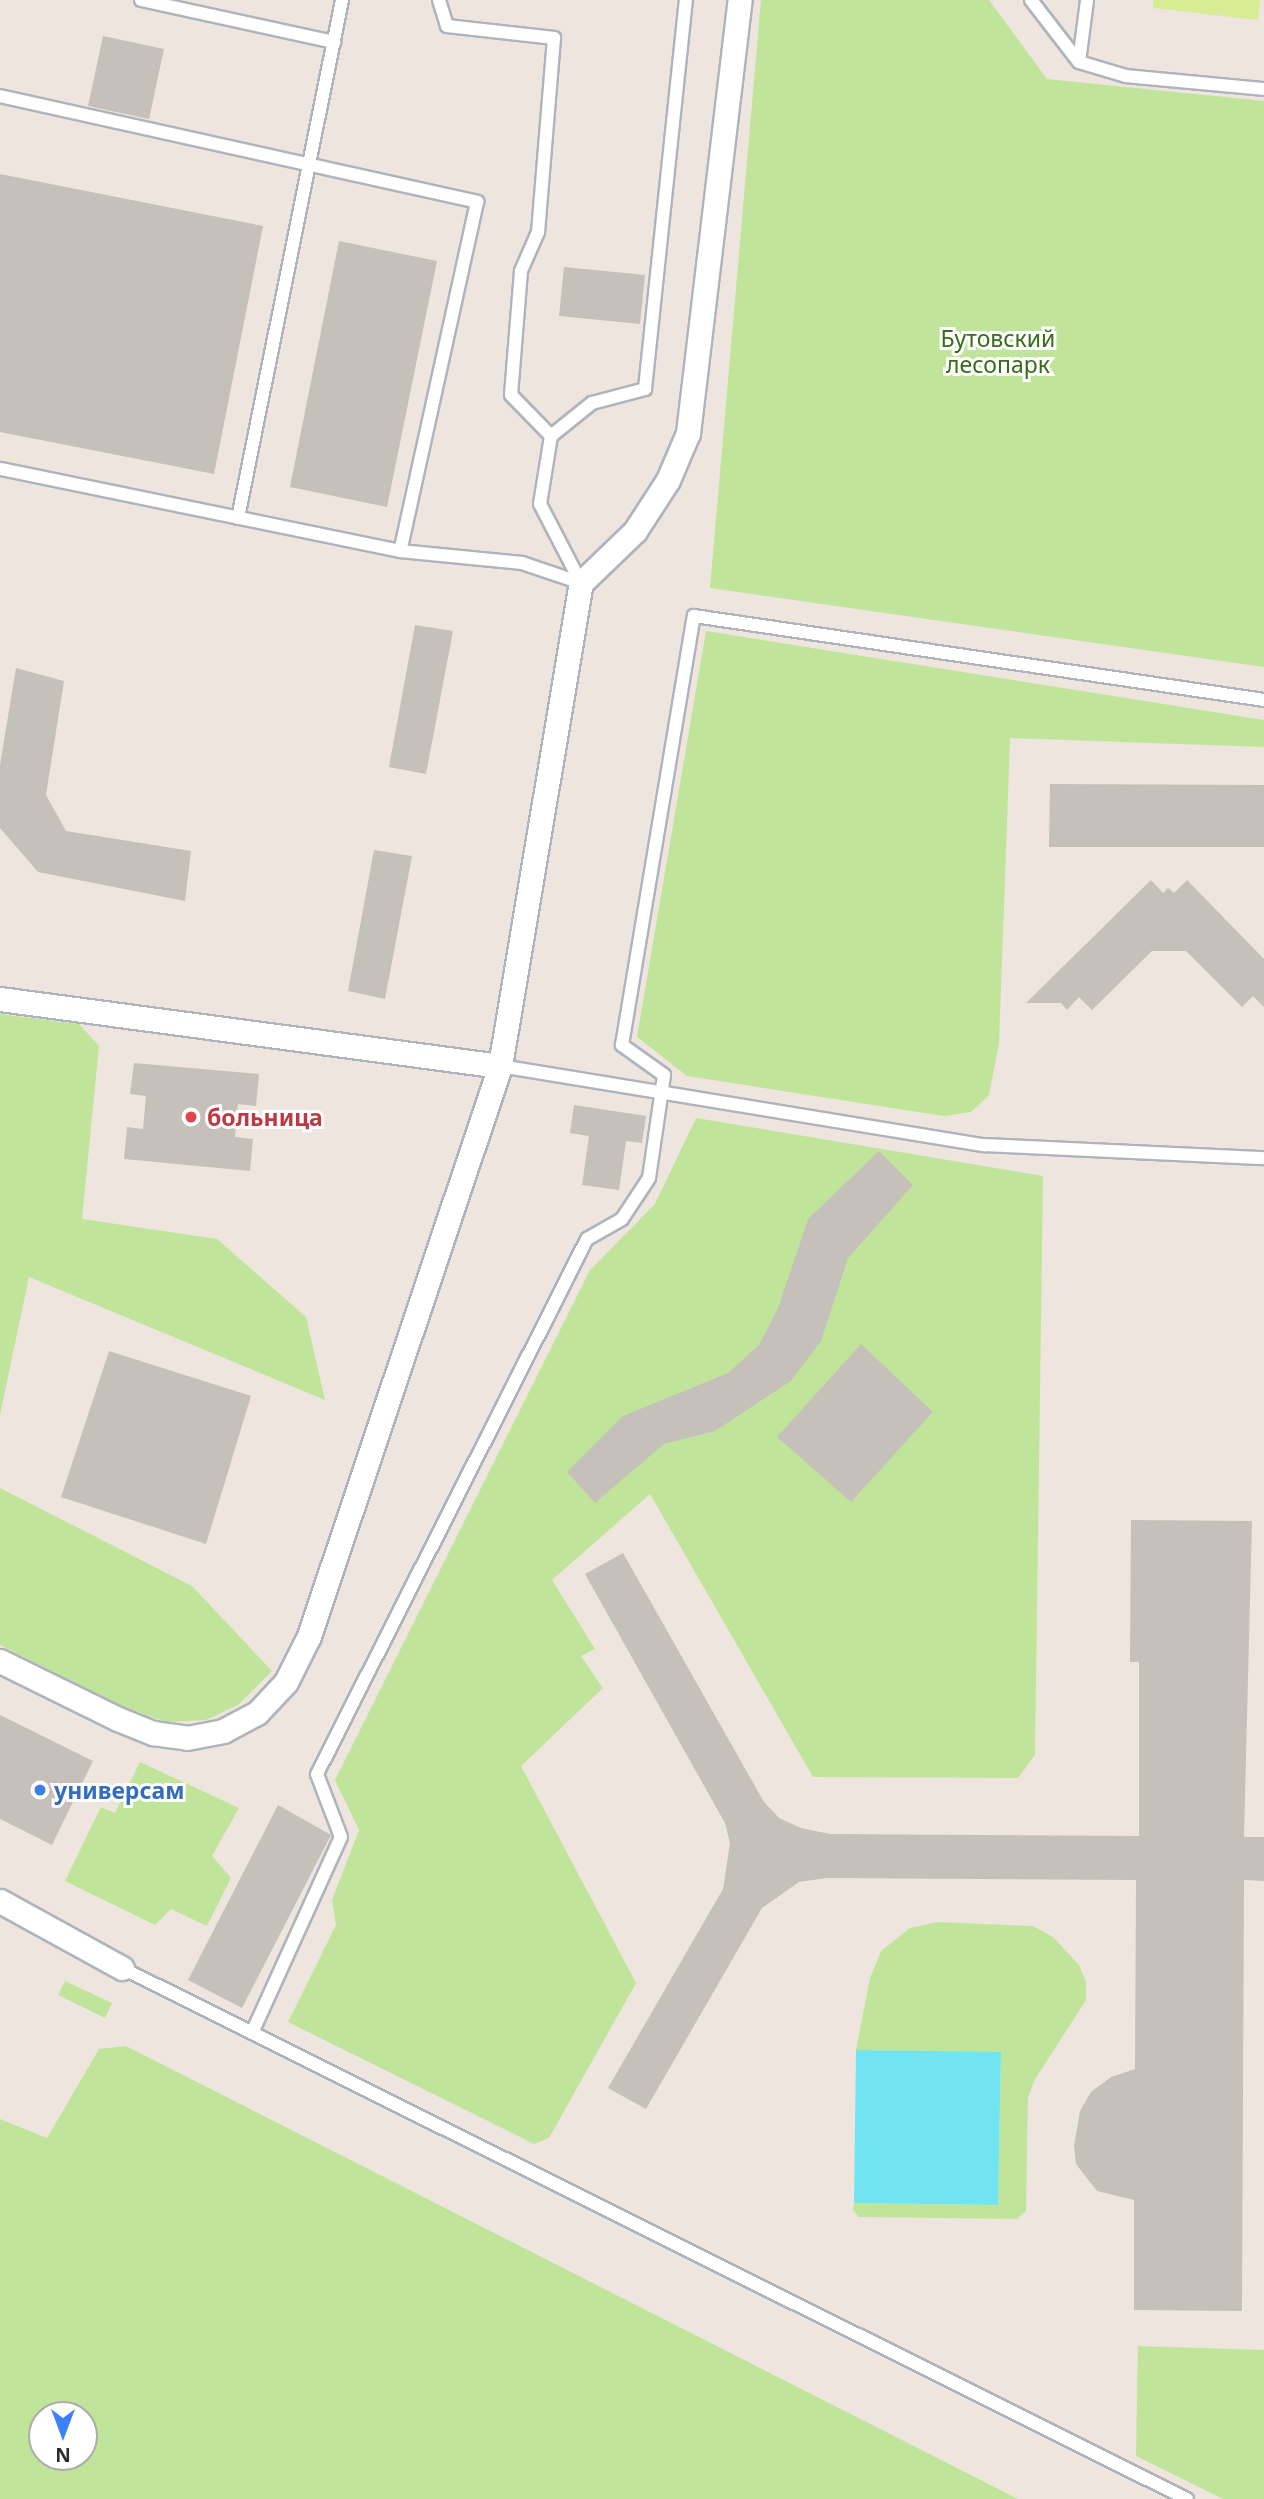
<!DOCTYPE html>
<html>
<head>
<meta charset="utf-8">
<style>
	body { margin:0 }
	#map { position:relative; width:1264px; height:2499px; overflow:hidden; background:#eee5de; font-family:"Noto Sans",sans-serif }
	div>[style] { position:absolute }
	.green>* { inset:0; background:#c0e59a }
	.pitch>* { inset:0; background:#d6ed96 }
	.water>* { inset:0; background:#70e5f1 }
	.building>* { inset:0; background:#c6c0ba }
	.roads { filter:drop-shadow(2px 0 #afb4bc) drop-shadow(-2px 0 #afb4bc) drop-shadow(0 2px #afb4bc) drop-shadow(0 -2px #afb4bc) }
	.service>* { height:12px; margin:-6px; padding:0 6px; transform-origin:6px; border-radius:6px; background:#fff }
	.minor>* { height:23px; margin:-11.5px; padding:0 11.5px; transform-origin:11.5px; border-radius:11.5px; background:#fff }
	.dots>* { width:19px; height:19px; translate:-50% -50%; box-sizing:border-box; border:4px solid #fff; border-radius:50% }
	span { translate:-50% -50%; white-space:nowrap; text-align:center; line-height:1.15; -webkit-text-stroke:6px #fff; paint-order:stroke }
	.park-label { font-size:23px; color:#386c19 }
	.health-label { font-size:23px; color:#be3a42; font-weight:700 }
	.left { translate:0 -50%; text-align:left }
	.shop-label { font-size:23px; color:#366cbe; font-weight:700 }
	.north { position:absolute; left:28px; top:2401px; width:70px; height:70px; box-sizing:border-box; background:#fff; border:2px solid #ababab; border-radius:50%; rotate:180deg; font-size:19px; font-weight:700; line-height:28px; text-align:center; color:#2c2c2c }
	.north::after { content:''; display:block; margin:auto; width:24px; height:32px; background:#3c80fd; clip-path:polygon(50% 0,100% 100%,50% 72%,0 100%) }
</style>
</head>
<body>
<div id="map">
	<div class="green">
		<div style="clip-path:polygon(761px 0,989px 0,1047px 79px,1264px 101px,1264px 667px,710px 588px)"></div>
		<div style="clip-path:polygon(706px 631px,1264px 720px,1264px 747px,1010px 738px,999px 1044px,989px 1095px,971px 1112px,944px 1116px,687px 1076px,637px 1037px)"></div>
		<div style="clip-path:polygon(0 1014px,79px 1024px,99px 1046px,82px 1219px,217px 1239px,306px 1317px,325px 1400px,29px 1277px,0 1415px)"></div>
		<div style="clip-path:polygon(696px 1118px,1043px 1176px,1035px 1755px,1018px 1778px,813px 1777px,650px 1494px,552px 1580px,595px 1649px,581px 1656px,603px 1688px,521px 1766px,636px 1983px,549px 2138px,534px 2144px,288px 2022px,336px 1925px,332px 1900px,359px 1830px,335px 1780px,590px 1270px,655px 1204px)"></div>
		<div style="clip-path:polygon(0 1488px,192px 1586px,272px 1671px,238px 1705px,206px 1720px,167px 1722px,123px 1707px,0 1645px)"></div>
		<div style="clip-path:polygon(140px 1762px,239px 1808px,212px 1856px,231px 1878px,207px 1926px,171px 1909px,155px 1925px,65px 1881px,101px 1807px,115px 1813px)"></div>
		<div style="clip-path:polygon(937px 1922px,1033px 1926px,1053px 1937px,1079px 1965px,1086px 1982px,1086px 2000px,1034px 2081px,1028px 2098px,1026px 2211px,1017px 2219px,859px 2217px,853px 2210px,854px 2203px,998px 2205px,1001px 2053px,856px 2050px,870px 1978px,881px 1951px,910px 1928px)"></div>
		<div style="clip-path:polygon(65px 1981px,112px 2003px,105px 2018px,58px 1995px)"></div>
		<div style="clip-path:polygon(evenodd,126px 2046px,1018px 2499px,0 2499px,0 2119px,47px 2138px,99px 2049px,126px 2046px,42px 2415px,84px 2415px,84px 2457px,42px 2457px,42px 2415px)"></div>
		<div style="clip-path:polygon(1138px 2346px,1264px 2350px,1264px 2499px,1223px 2499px,1136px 2456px)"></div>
	</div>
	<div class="pitch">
		<div style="clip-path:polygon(1153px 0,1260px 0,1258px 20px,1153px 8px)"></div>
	</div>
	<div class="water">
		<div style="clip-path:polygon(856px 2050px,1001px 2052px,998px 2205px,854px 2203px)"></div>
	</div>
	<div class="building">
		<div style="clip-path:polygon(103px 36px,164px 49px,149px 119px,88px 106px)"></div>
		<div style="clip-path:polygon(0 174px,263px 226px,214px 474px,0 432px)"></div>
		<div style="clip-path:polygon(339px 241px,437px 261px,387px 507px,290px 487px)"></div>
		<div style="clip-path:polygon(564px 267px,645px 275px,640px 324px,559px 316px)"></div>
		<div style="clip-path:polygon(415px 625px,453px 631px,426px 774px,389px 767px)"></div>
		<div style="clip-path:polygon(16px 668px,64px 681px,46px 795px,66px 831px,191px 851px,185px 901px,38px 872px,0 828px,0 765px)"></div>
		<div style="clip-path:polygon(1050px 784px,1264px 785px,1264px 847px,1049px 847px)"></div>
		<div style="clip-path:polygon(374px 850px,412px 856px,385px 999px,348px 991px)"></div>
		<div style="clip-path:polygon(1151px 880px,1163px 893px,1168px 888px,1174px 893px,1187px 880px,1264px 959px,1264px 1007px,1253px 996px,1242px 1007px,1186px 951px,1152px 951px,1092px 1010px,1079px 997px,1067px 1010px,1061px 1003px,1026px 1003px)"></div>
		<div style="clip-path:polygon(134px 1063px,259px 1074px,256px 1106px,238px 1104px,235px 1137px,253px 1139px,250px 1171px,124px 1159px,127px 1127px,143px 1129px,146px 1096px,130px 1094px)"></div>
		<div style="clip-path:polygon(574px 1105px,646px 1116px,642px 1143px,626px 1141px,619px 1190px,582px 1185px,589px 1136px,570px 1133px)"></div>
		<div style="clip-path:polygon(879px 1151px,913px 1185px,848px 1258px,821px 1341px,791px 1381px,715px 1431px,664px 1444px,595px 1503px,567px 1472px,623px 1416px,728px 1373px,759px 1345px,778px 1308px,808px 1219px)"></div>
		<div style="clip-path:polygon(861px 1344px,933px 1412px,851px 1502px,777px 1437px)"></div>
		<div style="clip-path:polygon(109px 1351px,251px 1396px,206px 1544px,61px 1497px)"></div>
		<div style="clip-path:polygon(1131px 1520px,1252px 1521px,1244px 1837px,1264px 1837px,1264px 1881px,1244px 1880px,1242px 2311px,1134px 2310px,1134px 2200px,1097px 2191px,1076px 2164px,1074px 2146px,1080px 2111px,1091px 2092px,1111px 2077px,1135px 2069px,1136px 1880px,827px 1878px,799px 1882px,762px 1908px,646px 2109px,608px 2088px,723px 1889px,730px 1843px,725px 1823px,585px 1574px,623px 1553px,764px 1802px,779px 1818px,801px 1828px,830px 1834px,1139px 1836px,1139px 1662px,1130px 1662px)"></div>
		<div style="clip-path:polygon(0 1715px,93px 1761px,52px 1845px,0 1819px)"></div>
		<div style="clip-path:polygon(278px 1805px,331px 1835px,242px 2008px,188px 1980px)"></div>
	</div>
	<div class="roads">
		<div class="service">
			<div style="left:141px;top:0;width:198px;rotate:12.3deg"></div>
			<div style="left:439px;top:0;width:27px;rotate:73deg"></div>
			<div style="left:447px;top:26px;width:108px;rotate:6.4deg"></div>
			<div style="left:554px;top:38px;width:195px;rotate:94.7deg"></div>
			<div style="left:538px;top:232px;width:43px;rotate:113.6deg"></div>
			<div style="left:521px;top:271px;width:124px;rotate:94.6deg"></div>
			<div style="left:511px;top:395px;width:57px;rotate:45.7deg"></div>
			<div style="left:1031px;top:0;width:78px;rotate:52.3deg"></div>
			<div style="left:1079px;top:62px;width:49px;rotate:16.6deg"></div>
			<div style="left:1126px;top:76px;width:139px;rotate:5.4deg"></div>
			<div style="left:1079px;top:62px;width:63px;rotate:-82.6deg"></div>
			<div style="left:0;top:96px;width:489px;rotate:12.5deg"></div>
			<div style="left:477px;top:202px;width:357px;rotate:102.4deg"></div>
			<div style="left:400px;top:551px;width:408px;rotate:-168.4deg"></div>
			<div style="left:238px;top:518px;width:528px;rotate:-78.65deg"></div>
			<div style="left:400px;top:551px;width:123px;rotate:5.6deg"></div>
			<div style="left:522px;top:563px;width:62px;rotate:18.7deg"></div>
			<div style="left:581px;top:583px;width:89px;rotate:-117.4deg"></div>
			<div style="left:540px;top:504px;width:69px;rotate:-80.8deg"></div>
			<div style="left:551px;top:436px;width:53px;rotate:-38.8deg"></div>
			<div style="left:592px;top:403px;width:55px;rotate:-14.8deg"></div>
			<div style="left:645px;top:389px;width:391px;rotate:-84deg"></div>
			<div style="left:500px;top:1066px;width:491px;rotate:9.3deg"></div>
			<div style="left:985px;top:1145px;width:279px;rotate:2.7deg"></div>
			<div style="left:122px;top:1968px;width:1190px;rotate:26.5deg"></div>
			<div style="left:252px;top:2033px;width:215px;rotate:-65.6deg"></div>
			<div style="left:341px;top:1837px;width:67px;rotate:-110.9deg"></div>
			<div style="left:317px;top:1774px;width:599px;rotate:-63.22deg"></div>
			<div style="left:587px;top:1239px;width:40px;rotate:-29.7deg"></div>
			<div style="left:622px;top:1219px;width:49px;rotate:-56.6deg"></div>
			<div style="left:649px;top:1178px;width:104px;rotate:-81.7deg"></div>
			<div style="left:664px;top:1075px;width:52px;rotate:-144.5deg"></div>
			<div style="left:622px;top:1045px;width:435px;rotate:-80.5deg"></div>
			<div style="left:694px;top:616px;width:576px;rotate:8.38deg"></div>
		</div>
		<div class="minor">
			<div style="left:0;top:999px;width:504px;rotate:7.63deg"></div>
			<div style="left:0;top:1661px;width:131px;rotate:26.2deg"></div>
			<div style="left:118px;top:1719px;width:38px;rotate:22deg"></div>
			<div style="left:153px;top:1733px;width:34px;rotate:8deg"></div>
			<div style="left:187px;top:1738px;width:37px;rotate:-11deg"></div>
			<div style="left:223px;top:1731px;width:38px;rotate:-28deg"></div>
			<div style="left:257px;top:1713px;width:42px;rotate:-46.9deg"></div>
			<div style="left:286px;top:1682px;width:51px;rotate:-63.4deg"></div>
			<div style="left:309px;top:1636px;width:601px;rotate:-71.47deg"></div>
			<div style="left:500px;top:1066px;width:490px;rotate:-80.5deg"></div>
			<div style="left:581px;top:583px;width:75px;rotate:-43.9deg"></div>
			<div style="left:635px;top:531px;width:61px;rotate:-57.1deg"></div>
			<div style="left:668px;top:480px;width:51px;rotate:-66.9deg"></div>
			<div style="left:688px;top:433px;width:436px;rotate:-83.2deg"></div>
			<div style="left:0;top:1901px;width:139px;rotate:28.8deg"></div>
		</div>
	</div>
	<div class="dots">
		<div style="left:191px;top:1117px;background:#e0444e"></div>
		<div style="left:40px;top:1790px;background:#3f7fe0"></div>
	</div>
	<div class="park-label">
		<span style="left:998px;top:351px">Бутовский<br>лесопарк</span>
	</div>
	<div class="health-label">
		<span class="left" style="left:207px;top:1117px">больница</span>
	</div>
	<div class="shop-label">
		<span class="left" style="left:54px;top:1790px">универсам</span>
	</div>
	<div class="north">N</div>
</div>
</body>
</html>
